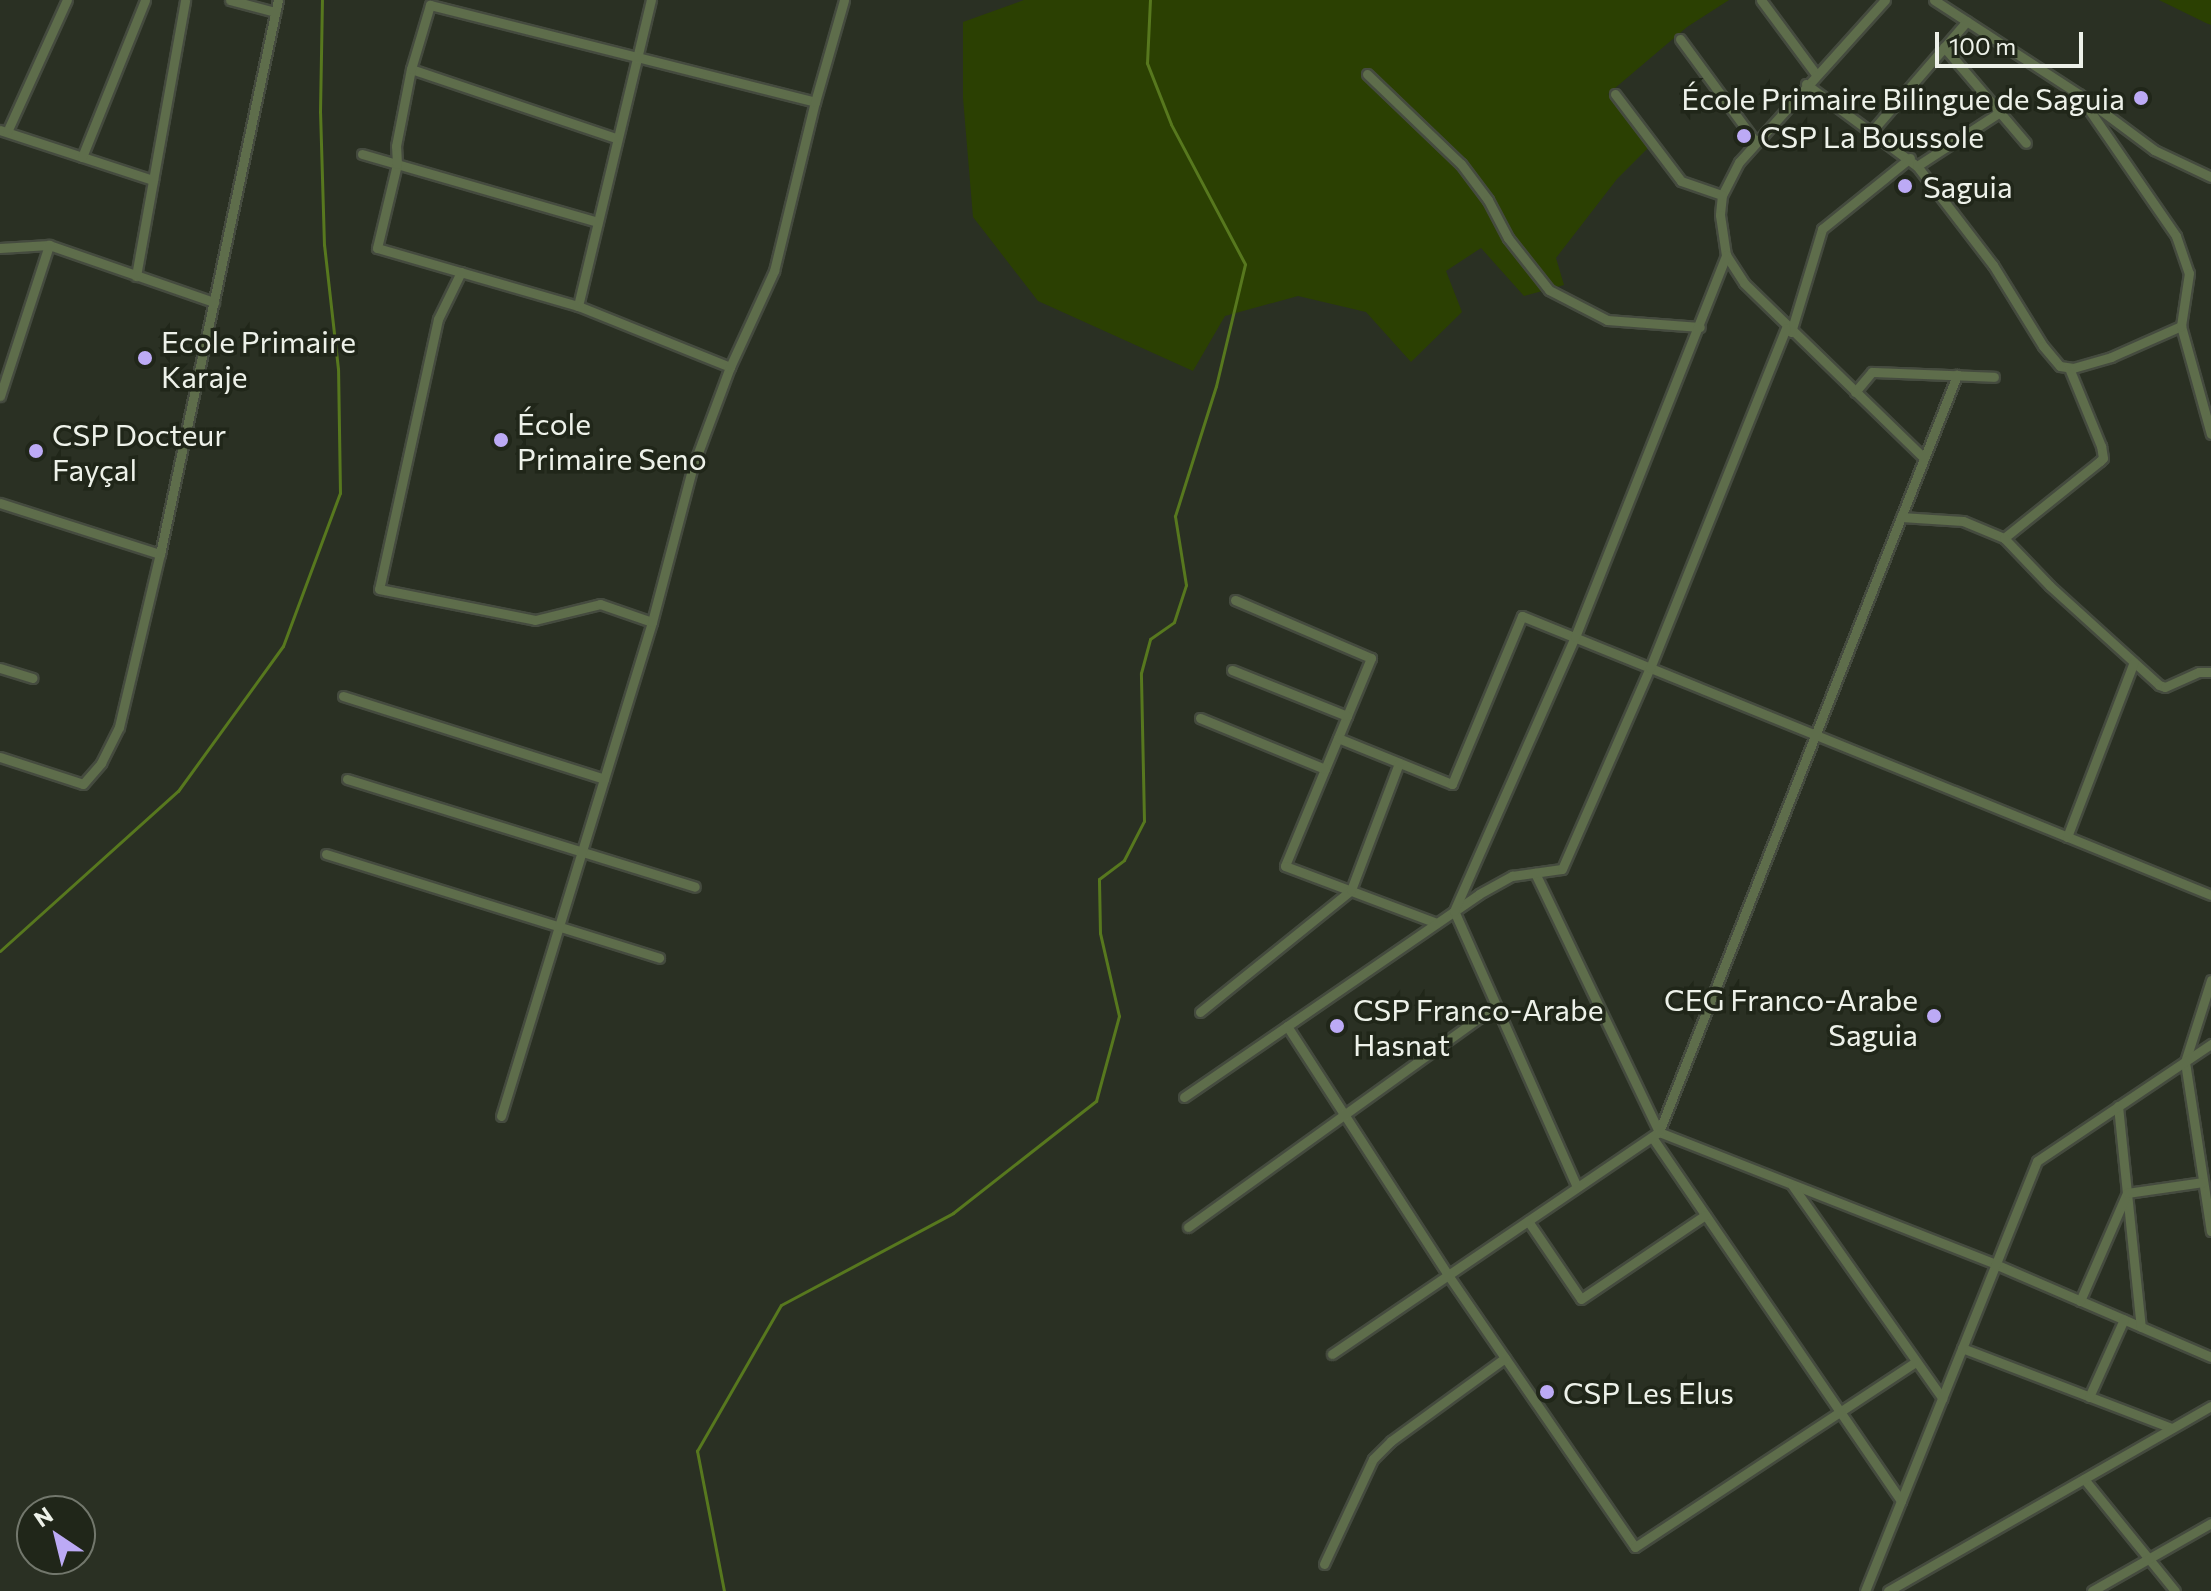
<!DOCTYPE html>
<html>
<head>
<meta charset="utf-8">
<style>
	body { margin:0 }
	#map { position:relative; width:2211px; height:1591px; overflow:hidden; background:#2a3023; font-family:Commissioner,sans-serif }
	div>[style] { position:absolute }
	.green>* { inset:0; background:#2b4002 }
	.stream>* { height:3px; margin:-1.5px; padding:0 1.5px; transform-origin:1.5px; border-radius:1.5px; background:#57781e }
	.roads { filter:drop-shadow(2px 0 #454b3f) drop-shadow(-2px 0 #454b3f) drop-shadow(0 2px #454b3f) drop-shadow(0 -2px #454b3f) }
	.minor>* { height:9px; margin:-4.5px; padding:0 4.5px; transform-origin:4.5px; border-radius:4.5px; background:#5e6d4b }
	.dots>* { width:22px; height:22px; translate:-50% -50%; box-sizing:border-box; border:4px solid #202619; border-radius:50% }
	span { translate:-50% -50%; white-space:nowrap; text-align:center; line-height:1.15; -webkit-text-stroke:7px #202619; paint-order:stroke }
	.poi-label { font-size:30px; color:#edf1e9 }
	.right { translate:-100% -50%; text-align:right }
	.left { translate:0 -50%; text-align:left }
	.north { position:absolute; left:16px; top:1495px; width:80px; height:80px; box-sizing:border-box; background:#202619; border:2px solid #72776c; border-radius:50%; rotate:325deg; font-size:22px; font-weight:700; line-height:32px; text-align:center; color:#edf1e9 }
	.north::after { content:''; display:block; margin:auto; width:28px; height:36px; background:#bcaaf5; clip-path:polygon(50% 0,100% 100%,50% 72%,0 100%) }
	.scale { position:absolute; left:1935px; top:32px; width:148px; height:36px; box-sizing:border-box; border:4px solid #edf1e9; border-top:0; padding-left:10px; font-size:24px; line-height:28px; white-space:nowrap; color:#edf1e9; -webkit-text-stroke:6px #202619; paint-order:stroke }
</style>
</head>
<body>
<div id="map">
	<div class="green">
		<div style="clip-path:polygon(1024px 0,1729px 0,1687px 27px,1608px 94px,1649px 147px,1617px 179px,1556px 258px,1564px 285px,1524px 296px,1481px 248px,1446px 271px,1462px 312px,1411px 362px,1366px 312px,1298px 296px,1225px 316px,1193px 371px,1038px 301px,973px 217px,963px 98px,963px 22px)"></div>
		<div style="clip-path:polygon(2159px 0,2211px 0,2211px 25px,2206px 23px)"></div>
	</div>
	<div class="stream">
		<div style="left:0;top:951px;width:239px;rotate:-42deg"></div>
		<div style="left:178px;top:791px;width:179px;rotate:-54.1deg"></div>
		<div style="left:283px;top:646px;width:163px;rotate:-69.6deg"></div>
		<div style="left:340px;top:493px;width:124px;rotate:-90.9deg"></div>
		<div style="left:338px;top:369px;width:125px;rotate:-96.4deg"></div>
		<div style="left:324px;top:245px;width:133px;rotate:-91.7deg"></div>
		<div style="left:320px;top:112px;width:112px;rotate:-89deg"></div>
		<div style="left:724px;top:1591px;width:143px;rotate:-100.9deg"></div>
		<div style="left:697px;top:1451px;width:168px;rotate:-60.1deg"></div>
		<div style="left:781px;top:1305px;width:195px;rotate:-28.1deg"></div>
		<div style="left:953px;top:1213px;width:182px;rotate:-38.1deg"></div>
		<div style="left:1096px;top:1101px;width:88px;rotate:-74.9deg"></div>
		<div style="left:1119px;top:1016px;width:85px;rotate:-102.9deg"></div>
		<div style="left:1100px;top:933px;width:54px;rotate:-91.1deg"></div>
		<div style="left:1099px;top:879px;width:31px;rotate:-37deg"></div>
		<div style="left:1124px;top:860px;width:44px;rotate:-62.9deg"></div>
		<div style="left:1144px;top:821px;width:148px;rotate:-91.2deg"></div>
		<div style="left:1141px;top:673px;width:35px;rotate:-75deg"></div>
		<div style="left:1150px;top:639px;width:29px;rotate:-35deg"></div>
		<div style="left:1174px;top:622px;width:39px;rotate:-72deg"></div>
		<div style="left:1186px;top:585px;width:70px;rotate:-99.1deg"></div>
		<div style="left:1175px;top:516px;width:136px;rotate:-72.5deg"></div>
		<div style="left:1216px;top:386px;width:125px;rotate:-76.6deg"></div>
		<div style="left:1245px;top:264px;width:158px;rotate:-117.9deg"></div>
		<div style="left:1171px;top:124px;width:66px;rotate:-111.5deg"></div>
		<div style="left:1147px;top:63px;width:63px;rotate:-87.3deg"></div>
	</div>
	<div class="roads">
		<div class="minor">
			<div style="left:230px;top:0;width:47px;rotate:14.9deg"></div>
			<div style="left:1761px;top:0;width:91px;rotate:53.5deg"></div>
			<div style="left:1885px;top:0;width:218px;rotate:132deg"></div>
			<div style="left:1739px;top:162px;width:37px;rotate:117deg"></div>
			<div style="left:1722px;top:195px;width:20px;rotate:96deg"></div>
			<div style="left:1720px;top:215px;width:40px;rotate:81.5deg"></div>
			<div style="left:1726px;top:255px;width:33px;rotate:57deg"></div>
			<div style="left:1744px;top:283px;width:250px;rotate:44.2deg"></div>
			<div style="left:1934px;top:0;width:173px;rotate:33deg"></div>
			<div style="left:2079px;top:94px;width:94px;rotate:36.7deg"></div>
			<div style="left:2154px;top:150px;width:63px;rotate:25.3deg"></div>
			<div style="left:1680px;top:39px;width:127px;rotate:53.7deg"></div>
			<div style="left:1944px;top:47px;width:126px;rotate:49.5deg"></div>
			<div style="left:411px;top:69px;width:216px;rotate:18.6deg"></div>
			<div style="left:1367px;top:74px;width:130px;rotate:43.8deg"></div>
			<div style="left:1461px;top:164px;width:45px;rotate:53.1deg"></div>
			<div style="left:1488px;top:200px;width:43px;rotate:62.2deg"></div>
			<div style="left:1508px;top:238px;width:66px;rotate:51.7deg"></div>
			<div style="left:1549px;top:290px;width:65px;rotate:27.3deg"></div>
			<div style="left:1607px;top:320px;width:93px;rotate:4.3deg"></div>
			<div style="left:1806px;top:84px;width:138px;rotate:36.5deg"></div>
			<div style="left:1917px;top:166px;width:125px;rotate:52.5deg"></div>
			<div style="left:1993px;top:265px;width:95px;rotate:58.3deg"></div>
			<div style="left:2043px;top:346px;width:26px;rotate:50deg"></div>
			<div style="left:2060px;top:366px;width:13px;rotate:9deg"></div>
			<div style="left:2073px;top:368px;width:40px;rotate:-16deg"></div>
			<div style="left:2111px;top:357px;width:77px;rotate:-23.9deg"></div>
			<div style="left:2181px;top:326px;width:112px;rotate:74.5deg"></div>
			<div style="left:1615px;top:94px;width:109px;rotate:52.8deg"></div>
			<div style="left:1681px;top:181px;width:43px;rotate:18.9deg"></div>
			<div style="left:2083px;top:101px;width:164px;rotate:55.4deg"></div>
			<div style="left:2176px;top:236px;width:39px;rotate:71deg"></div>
			<div style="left:2189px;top:273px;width:54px;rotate:98.6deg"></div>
			<div style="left:0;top:130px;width:161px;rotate:18.1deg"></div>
			<div style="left:1872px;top:131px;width:145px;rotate:-49.2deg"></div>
			<div style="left:7px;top:132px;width:145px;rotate:-65.6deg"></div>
			<div style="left:362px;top:154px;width:245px;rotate:16.1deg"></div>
			<div style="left:82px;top:157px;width:169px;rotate:-68.1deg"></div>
			<div style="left:1917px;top:166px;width:99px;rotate:-33deg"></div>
			<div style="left:0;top:248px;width:49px;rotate:-3.5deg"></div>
			<div style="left:49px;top:245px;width:175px;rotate:19.1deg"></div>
			<div style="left:461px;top:272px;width:52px;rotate:116.1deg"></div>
			<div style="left:438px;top:319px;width:276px;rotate:102.3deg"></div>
			<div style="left:379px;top:589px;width:159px;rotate:11.2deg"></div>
			<div style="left:535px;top:620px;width:67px;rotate:-13.8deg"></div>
			<div style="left:600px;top:604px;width:55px;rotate:19.1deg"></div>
			<div style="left:136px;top:276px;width:280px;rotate:-79.9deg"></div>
			<div style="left:578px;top:306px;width:315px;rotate:-76.6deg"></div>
			<div style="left:1791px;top:332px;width:108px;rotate:-73.2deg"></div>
			<div style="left:1822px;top:229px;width:113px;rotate:-38.9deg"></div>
			<div style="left:730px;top:367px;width:164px;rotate:-158.1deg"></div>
			<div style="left:578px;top:306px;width:209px;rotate:-163.9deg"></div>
			<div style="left:377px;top:248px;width:86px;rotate:-76.6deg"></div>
			<div style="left:397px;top:164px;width:18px;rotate:-93deg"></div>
			<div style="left:396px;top:146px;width:78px;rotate:-79deg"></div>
			<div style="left:411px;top:69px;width:67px;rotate:-73.5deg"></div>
			<div style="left:430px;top:5px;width:397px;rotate:14.1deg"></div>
			<div style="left:1855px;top:392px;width:26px;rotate:-50deg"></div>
			<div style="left:1872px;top:372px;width:122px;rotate:2.3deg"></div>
			<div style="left:0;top:396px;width:159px;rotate:-72deg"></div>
			<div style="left:0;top:503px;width:168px;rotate:17.7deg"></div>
			<div style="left:1901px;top:517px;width:62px;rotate:3.7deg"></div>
			<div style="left:1963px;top:521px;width:44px;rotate:22.5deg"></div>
			<div style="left:2004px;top:538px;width:123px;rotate:-38.7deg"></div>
			<div style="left:2100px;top:461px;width:4px;rotate:-45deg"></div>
			<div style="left:2103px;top:458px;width:12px;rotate:-99deg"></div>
			<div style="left:2101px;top:446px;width:84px;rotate:-112.3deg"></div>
			<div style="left:2004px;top:538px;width:66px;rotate:46.2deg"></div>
			<div style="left:2050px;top:586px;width:147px;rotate:42.2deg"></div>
			<div style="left:2159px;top:685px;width:6px;rotate:18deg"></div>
			<div style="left:2165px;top:687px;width:37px;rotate:-24deg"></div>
			<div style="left:2199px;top:672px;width:12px"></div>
			<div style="left:1235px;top:600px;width:148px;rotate:23.1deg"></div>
			<div style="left:1371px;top:658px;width:225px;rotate:112.5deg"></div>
			<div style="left:1285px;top:866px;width:162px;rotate:20.6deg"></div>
			<div style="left:0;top:668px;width:34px;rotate:17deg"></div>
			<div style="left:1232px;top:670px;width:124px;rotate:21.8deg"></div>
			<div style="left:343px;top:696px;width:274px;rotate:17.6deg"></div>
			<div style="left:1200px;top:718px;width:135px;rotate:22.2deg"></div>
			<div style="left:1338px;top:738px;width:123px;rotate:22deg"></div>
			<div style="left:1452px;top:784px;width:182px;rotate:-67.4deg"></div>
			<div style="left:1522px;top:616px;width:743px;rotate:22.04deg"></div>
			<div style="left:0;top:757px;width:87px;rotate:18deg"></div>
			<div style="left:83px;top:784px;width:28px;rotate:-49deg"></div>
			<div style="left:101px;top:763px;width:40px;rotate:-63.4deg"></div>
			<div style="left:119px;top:727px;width:178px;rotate:-76.7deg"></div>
			<div style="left:160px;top:554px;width:566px;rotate:-77.98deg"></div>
			<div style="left:347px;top:779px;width:364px;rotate:17.2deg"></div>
			<div style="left:2067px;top:837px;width:187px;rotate:-69.1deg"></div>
			<div style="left:326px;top:854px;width:349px;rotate:17.3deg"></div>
			<div style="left:1535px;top:873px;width:287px;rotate:64.4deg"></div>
			<div style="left:1659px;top:1132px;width:361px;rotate:21.4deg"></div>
			<div style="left:1995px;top:1264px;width:235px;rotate:23.3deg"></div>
			<div style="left:2211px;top:980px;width:86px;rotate:107.6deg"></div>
			<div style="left:2185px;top:1062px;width:171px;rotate:81.3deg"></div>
			<div style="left:1200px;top:1012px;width:194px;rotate:-38.9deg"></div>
			<div style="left:1351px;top:890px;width:136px;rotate:-69.3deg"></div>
			<div style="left:1287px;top:1026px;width:297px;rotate:57.1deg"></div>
			<div style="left:1448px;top:1275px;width:330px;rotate:55.5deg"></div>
			<div style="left:1635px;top:1547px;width:336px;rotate:-33.4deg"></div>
			<div style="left:1184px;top:1097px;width:358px;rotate:-34.5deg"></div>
			<div style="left:1479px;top:894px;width:38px;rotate:-29deg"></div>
			<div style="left:1512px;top:876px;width:50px;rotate:-8deg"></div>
			<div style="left:1562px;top:869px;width:219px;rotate:-66.4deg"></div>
			<div style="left:1650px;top:668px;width:366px;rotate:-68.2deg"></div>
			<div style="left:2118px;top:1106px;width:222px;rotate:84.1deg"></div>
			<div style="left:501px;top:1116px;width:517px;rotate:-73deg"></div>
			<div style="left:652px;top:622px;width:158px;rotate:-75.3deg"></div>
			<div style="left:692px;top:469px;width:109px;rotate:-69.6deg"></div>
			<div style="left:730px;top:367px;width:106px;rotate:-65.4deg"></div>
			<div style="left:774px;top:271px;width:174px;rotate:-76.4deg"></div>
			<div style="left:815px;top:102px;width:106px;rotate:-74.1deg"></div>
			<div style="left:1652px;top:1137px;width:441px;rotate:55.6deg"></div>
			<div style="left:1792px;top:1185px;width:261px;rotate:54.8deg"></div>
			<div style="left:1577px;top:1187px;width:302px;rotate:-114deg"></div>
			<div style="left:1454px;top:911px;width:300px;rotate:-66.2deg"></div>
			<div style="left:1575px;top:637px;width:411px;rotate:-68.4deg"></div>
			<div style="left:1528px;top:1221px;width:94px;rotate:55.8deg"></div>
			<div style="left:1581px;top:1299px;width:150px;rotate:-34.1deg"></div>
			<div style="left:1188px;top:1227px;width:379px;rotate:-35.7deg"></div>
			<div style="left:2080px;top:1301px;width:118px;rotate:-66.5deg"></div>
			<div style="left:2127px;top:1193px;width:77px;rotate:-8.2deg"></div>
			<div style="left:1962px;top:1348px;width:224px;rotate:20.9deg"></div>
			<div style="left:1332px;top:1354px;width:395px;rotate:-34.2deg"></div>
			<div style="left:1659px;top:1132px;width:814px;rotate:-68.51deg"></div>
			<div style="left:2089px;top:1397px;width:85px;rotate:-65.8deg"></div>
			<div style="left:2084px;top:1479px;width:144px;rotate:50.9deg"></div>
			<div style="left:1324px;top:1564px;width:116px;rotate:-65deg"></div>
			<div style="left:1373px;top:1459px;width:25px;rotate:-45deg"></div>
			<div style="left:1391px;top:1441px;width:141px;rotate:-36.1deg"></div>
			<div style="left:1865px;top:1591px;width:463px;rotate:-68.2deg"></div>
			<div style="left:2037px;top:1161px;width:210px;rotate:-33.9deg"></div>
			<div style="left:1888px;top:1591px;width:372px;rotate:-29.8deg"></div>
			<div style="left:2092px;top:1591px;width:137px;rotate:-29.7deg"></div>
		</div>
	</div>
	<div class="dots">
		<div style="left:2141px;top:98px;background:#bcaaf5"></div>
		<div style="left:1744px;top:136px;background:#bcaaf5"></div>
		<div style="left:1905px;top:186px;background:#bcaaf5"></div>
		<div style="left:145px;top:358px;background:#bcaaf5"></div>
		<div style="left:501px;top:440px;background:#bcaaf5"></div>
		<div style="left:36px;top:451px;background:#bcaaf5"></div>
		<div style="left:1934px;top:1016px;background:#bcaaf5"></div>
		<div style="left:1337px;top:1026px;background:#bcaaf5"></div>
		<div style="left:1547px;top:1392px;background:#bcaaf5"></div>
	</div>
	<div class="poi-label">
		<span class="right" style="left:2125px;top:98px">École Primaire Bilingue de Saguia</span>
		<span class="left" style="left:1760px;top:136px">CSP La Boussole</span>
		<span class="left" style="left:1923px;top:186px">Saguia</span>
		<span class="left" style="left:161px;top:358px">Ecole Primaire<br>Karaje</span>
		<span class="left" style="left:517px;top:440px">École<br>Primaire Seno</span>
		<span class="left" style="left:52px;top:451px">CSP Docteur<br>Fayçal</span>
		<span class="right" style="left:1918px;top:1016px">CEG Franco-Arabe<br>Saguia</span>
		<span class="left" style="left:1353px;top:1026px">CSP Franco-Arabe<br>Hasnat</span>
		<span class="left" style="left:1563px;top:1392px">CSP Les Elus</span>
	</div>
	<div class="north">N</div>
	<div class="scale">100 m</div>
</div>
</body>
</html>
